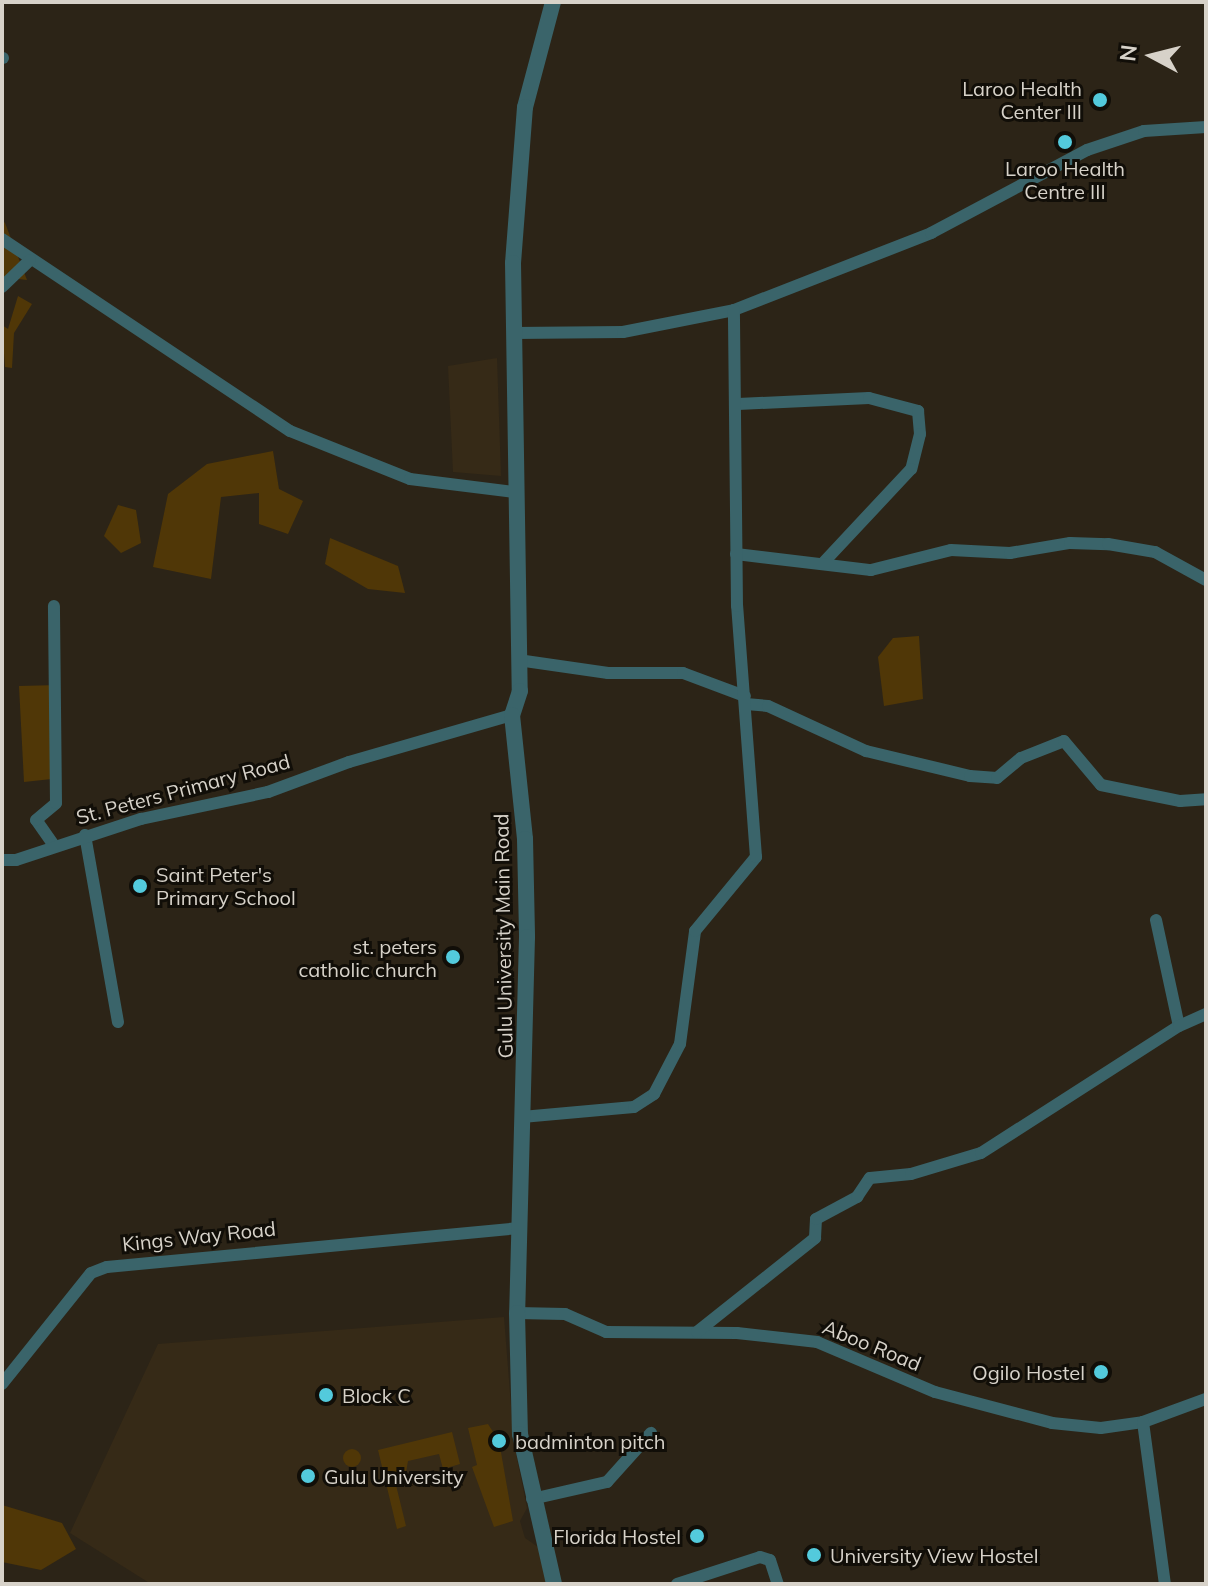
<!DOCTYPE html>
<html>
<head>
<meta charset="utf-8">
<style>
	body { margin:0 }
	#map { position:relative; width:1208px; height:1586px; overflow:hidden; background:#2c2417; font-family:Mulish,sans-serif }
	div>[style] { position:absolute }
	.built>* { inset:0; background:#362a17 }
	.green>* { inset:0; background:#503707 }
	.round { border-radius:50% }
	.minor>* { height:12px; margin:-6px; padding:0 6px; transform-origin:6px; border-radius:6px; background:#3a646a }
	.tertiary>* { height:16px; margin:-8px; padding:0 8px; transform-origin:8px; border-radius:8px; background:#3a646a }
	.dots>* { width:22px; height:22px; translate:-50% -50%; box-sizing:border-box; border:4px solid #110e08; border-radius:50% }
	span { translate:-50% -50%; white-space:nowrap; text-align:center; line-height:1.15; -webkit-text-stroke:6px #110e08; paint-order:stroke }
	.poi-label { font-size:20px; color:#d7d2c9 }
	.right { translate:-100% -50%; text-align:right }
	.left { translate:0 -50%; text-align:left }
	.street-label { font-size:20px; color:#d7d2c9 }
	.frame { position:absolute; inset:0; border:4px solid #d7d2c9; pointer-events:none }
	.north { position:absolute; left:1112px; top:16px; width:80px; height:80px; -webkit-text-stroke:6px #110e08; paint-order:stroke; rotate:277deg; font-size:22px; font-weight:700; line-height:32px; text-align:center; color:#d7d2c9 }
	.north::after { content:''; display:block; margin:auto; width:28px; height:36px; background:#d7d2c9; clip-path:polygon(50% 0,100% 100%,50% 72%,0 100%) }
</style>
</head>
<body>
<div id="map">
	<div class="built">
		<div style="clip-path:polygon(497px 358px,501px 476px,453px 472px,448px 366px)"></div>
		<div style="clip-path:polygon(504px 1317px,514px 1444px,527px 1508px,520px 1521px,525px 1538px,538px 1547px,548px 1584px,151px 1584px,70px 1533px,158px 1344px)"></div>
	</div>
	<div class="green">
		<div style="clip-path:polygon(2px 220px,5px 223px,27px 280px,2px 277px)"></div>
		<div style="clip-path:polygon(18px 296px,32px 304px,14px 333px,12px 368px,5px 367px,2px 325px,8px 329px)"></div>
		<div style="clip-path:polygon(273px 451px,279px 489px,303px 501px,288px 534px,259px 524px,259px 493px,221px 497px,211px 579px,153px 567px,168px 494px,207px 464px)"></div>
		<div style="clip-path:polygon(118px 505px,136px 510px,141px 543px,121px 553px,104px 536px)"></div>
		<div style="clip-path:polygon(330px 538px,398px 566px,405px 593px,368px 589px,325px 564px)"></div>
		<div style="clip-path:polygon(919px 636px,923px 699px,884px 706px,878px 657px,893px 638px)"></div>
		<div style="clip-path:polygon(59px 685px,61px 778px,24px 782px,19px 686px)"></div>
		<div style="clip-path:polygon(488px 1424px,499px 1441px,513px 1521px,494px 1527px,472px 1467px,477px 1465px,468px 1428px)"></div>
		<div style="clip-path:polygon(452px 1432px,460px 1464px,443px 1469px,439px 1454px,408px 1461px,405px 1478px,395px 1481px,406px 1526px,397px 1529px,378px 1450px)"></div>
		<div class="round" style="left:343px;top:1449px;width:18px;height:18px"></div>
		<div style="clip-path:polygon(2px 1505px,62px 1523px,76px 1549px,41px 1570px,2px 1562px)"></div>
	</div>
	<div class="minor">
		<div style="left:2px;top:58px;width:1px"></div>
		<div style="left:2px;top:239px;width:346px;rotate:33.7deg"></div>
		<div style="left:290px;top:431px;width:129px;rotate:21.8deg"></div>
		<div style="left:410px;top:479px;width:106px;rotate:7.1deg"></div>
		<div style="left:2px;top:287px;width:39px;rotate:-44deg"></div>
		<div style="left:514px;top:333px;width:109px;rotate:-0.5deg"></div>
		<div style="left:623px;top:332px;width:113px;rotate:-11.2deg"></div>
		<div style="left:734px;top:310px;width:212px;rotate:-21.3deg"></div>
		<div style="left:931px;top:233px;width:177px;rotate:-28deg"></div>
		<div style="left:1087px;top:150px;width:60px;rotate:-18.4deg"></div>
		<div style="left:1144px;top:131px;width:62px;rotate:-3.7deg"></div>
		<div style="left:738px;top:404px;width:131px;rotate:-2.6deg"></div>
		<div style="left:869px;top:398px;width:51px;rotate:14.9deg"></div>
		<div style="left:918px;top:411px;width:23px;rotate:85deg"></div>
		<div style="left:920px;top:434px;width:36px;rotate:104deg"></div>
		<div style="left:911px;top:469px;width:127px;rotate:133.1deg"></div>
		<div style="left:736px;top:554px;width:136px;rotate:6.8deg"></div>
		<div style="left:871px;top:570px;width:82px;rotate:-14deg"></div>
		<div style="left:951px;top:550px;width:59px;rotate:2.9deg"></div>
		<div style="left:1010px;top:553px;width:61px;rotate:-9.5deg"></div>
		<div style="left:1070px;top:543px;width:38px;rotate:2deg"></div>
		<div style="left:1108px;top:544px;width:48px;rotate:9.7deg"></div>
		<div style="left:1155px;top:552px;width:58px;rotate:28.8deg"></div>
		<div style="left:518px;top:660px;width:91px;rotate:8.2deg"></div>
		<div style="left:608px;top:673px;width:75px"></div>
		<div style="left:683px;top:673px;width:66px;rotate:20.4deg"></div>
		<div style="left:746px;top:704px;width:22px;rotate:5deg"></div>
		<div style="left:768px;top:706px;width:108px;rotate:24.7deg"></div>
		<div style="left:866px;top:751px;width:107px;rotate:13.5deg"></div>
		<div style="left:970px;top:776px;width:27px;rotate:4deg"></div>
		<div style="left:997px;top:778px;width:31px;rotate:-40deg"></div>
		<div style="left:1021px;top:758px;width:46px;rotate:-21.6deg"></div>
		<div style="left:1064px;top:741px;width:57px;rotate:49.9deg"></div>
		<div style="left:1101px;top:785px;width:81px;rotate:11.4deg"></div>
		<div style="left:1180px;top:801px;width:26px;rotate:-4deg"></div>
		<div style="left:85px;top:835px;width:190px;rotate:80deg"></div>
		<div style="left:53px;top:844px;width:29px;rotate:-125deg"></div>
		<div style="left:36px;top:820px;width:26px;rotate:-40deg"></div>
		<div style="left:56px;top:803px;width:197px;rotate:-90.6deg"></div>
		<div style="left:2px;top:860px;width:14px"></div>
		<div style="left:16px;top:860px;width:132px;rotate:-18.2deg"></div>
		<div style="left:141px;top:819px;width:130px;rotate:-12deg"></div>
		<div style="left:268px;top:792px;width:86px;rotate:-20.3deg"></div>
		<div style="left:349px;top:762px;width:170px;rotate:-16.1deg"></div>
		<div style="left:1156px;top:920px;width:108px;rotate:77.8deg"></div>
		<div style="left:522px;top:1117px;width:112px;rotate:-5.1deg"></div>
		<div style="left:634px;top:1107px;width:24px;rotate:-33deg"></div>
		<div style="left:654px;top:1094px;width:56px;rotate:-62.5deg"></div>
		<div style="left:680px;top:1044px;width:114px;rotate:-82.4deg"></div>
		<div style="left:695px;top:931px;width:96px;rotate:-50.5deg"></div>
		<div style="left:756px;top:857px;width:252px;rotate:-94.3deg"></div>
		<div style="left:737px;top:606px;width:296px;rotate:-90.6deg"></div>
		<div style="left:517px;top:1313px;width:48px;rotate:1.2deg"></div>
		<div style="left:565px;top:1314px;width:45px;rotate:23.7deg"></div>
		<div style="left:606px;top:1332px;width:131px;rotate:0.4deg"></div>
		<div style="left:737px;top:1333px;width:81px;rotate:6.4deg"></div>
		<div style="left:817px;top:1342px;width:128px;rotate:23deg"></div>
		<div style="left:935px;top:1392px;width:121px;rotate:14.8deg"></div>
		<div style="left:1052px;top:1423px;width:49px;rotate:5.8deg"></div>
		<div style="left:1101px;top:1428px;width:42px;rotate:-8.1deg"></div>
		<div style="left:1143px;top:1422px;width:67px;rotate:-20.1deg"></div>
		<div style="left:697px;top:1332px;width:151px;rotate:-38.5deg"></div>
		<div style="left:815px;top:1238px;width:19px;rotate:-87deg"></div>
		<div style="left:816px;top:1219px;width:47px;rotate:-28.2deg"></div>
		<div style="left:857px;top:1197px;width:23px;rotate:-56deg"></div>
		<div style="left:870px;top:1178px;width:41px;rotate:-5.6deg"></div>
		<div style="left:911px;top:1174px;width:73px;rotate:-16.7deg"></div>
		<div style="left:981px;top:1153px;width:235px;rotate:-32.7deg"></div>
		<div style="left:1179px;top:1026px;width:30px;rotate:-24deg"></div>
		<div style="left:2px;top:1384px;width:142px;rotate:-51.3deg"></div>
		<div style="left:91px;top:1273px;width:17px;rotate:-21deg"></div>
		<div style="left:107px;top:1267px;width:414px;rotate:-5.4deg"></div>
		<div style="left:1143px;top:1422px;width:163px;rotate:82.3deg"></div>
		<div style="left:532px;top:1499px;width:77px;rotate:-12.8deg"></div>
		<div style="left:607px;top:1482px;width:66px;rotate:-48.1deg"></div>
		<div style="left:677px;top:1584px;width:87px;rotate:-18deg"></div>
		<div style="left:760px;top:1557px;width:10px;rotate:17deg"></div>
		<div style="left:770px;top:1560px;width:25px;rotate:72deg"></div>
	</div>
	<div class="tertiary">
		<div style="left:553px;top:2px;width:109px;rotate:104.9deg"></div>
		<div style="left:525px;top:107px;width:156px;rotate:94.4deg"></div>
		<div style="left:513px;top:263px;width:428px;rotate:89.1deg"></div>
		<div style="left:520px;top:691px;width:25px;rotate:108deg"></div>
		<div style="left:512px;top:715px;width:125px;rotate:84deg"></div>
		<div style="left:525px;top:839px;width:98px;rotate:88.8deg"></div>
		<div style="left:527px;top:937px;width:376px;rotate:91.5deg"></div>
		<div style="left:517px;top:1313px;width:121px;rotate:88.6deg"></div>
		<div style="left:520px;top:1434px;width:154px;rotate:77.2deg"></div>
	</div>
	<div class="dots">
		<div style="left:1100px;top:100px;background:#53cadc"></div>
		<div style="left:1065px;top:142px;background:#53cadc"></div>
		<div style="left:140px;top:886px;background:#53cadc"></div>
		<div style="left:453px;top:957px;background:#53cadc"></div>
		<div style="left:1101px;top:1372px;background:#53cadc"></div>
		<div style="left:326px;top:1395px;background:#53cadc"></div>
		<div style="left:499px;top:1441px;background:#53cadc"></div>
		<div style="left:308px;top:1476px;background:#53cadc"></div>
		<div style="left:697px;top:1536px;background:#53cadc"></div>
		<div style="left:814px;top:1555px;background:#53cadc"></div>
	</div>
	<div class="poi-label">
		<span class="right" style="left:1082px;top:100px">Laroo Health<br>Center III</span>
		<span style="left:1065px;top:180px">Laroo Health<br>Centre III</span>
		<span class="left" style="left:156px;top:886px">Saint Peter's<br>Primary School</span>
		<span class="right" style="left:437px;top:958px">st. peters<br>catholic church</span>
		<span class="right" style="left:1085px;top:1372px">Ogilo Hostel</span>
		<span class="left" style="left:342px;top:1395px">Block C</span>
		<span class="left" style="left:515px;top:1441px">badminton pitch</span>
		<span class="left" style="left:324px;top:1476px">Gulu University</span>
		<span class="right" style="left:681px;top:1536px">Florida Hostel</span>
		<span class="left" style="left:830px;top:1555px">University View Hostel</span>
	</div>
	<div class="street-label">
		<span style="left:183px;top:789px;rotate:-15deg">St. Peters Primary Road</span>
		<span style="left:503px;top:936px;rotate:-91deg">Gulu University Main Road</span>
		<span style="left:199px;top:1236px;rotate:-6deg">Kings Way Road</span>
		<span style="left:872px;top:1345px;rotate:22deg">Aboo Road</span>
	</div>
	<div class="frame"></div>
	<div class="north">N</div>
</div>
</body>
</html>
